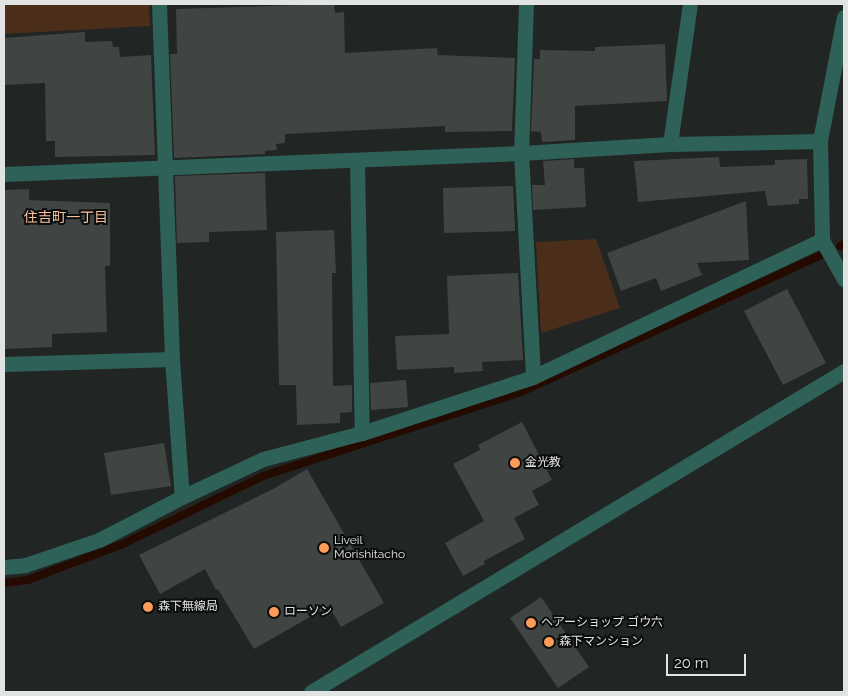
<!DOCTYPE html>
<html>
<head>
<meta charset="utf-8">
<style>
	body { margin:0 }
	#map { position:relative; width:848px; height:696px; overflow:hidden; background:#212524; font-family:Raleway,"Noto Sans JP",sans-serif }
	div>[style] { position:absolute }
	.green>* { inset:0; background:#4b2e1a }
	.stream>* { height:8px; margin:-4px; padding:0 4px; transform-origin:4px; border-radius:4px; background:#250a00 }
	.building>* { inset:0; background:#404443 }
	.street>* { height:15px; margin:-7.5px; padding:0 7.5px; transform-origin:7.5px; border-radius:7.5px; background:#2e6158 }
	.dots>* { width:14px; height:14px; translate:-50% -50%; box-sizing:border-box; border:2px solid #0c0e0d; border-radius:50% }
	span { translate:-50% -50%; white-space:nowrap; text-align:center; line-height:1.15; -webkit-text-stroke:4px #0c0e0d; paint-order:stroke }
	.poi-label { font-size:12px; color:#e2e4e4 }
	.left { translate:0 -50%; text-align:left }
	.neighbourhood-label { font-size:14px; color:#f9c19e }
	.frame { position:absolute; inset:0; border:5px solid #e2e4e4; pointer-events:none }
	.scale { position:absolute; left:666px; top:654px; width:80px; height:22px; box-sizing:border-box; border:2px solid #e2e4e4; border-top:0; padding-left:6px; font-size:15px; line-height:18px; white-space:nowrap; color:#e2e4e4; -webkit-text-stroke:4px #0c0e0d; paint-order:stroke }
</style>
</head>
<body>
<div id="map">
	<div class="green">
		<div style="clip-path:polygon(4px 4px,149px 4px,150px 26px,4px 34px)"></div>
		<div style="clip-path:polygon(596px 239px,620px 308px,541px 333px,536px 242px)"></div>
	</div>
	<div class="stream">
		<div style="left:840px;top:246px;width:4px;rotate:-27deg"></div>
		<div style="left:4px;top:583px;width:24px;rotate:-7deg"></div>
		<div style="left:28px;top:580px;width:102px;rotate:-20.8deg"></div>
		<div style="left:123px;top:544px;width:156px;rotate:-25.9deg"></div>
		<div style="left:263px;top:476px;width:271px;rotate:-18deg"></div>
		<div style="left:521px;top:392px;width:328px;rotate:-24.5deg"></div>
	</div>
	<div class="building">
		<div style="clip-path:polygon(334px 4px,335px 13px,344px 12px,345px 53px,437px 48px,438px 55px,515px 58px,512px 131px,445px 132px,445px 126px,285px 134px,285px 143px,276px 144px,277px 150px,265px 151px,265px 154px,174px 158px,170px 54px,177px 54px,176px 9px)"></div>
		<div style="clip-path:polygon(85px 32px,85px 42px,112px 41px,113px 47px,119px 47px,120px 57px,151px 55px,155px 155px,55px 157px,55px 141px,46px 141px,45px 83px,4px 85px,4px 38px)"></div>
		<div style="clip-path:polygon(665px 44px,667px 101px,575px 106px,575px 140px,542px 142px,541px 132px,531px 131px,534px 59px,540px 59px,540px 50px,595px 51px,595px 47px)"></div>
		<div style="clip-path:polygon(719px 157px,720px 167px,775px 165px,775px 160px,807px 159px,808px 199px,799px 199px,799px 204px,768px 206px,765px 191px,638px 202px,634px 161px)"></div>
		<div style="clip-path:polygon(574px 159px,574px 168px,584px 168px,586px 207px,533px 210px,532px 185px,545px 185px,543px 161px)"></div>
		<div style="clip-path:polygon(265px 173px,267px 230px,209px 232px,209px 242px,177px 243px,175px 176px)"></div>
		<div style="clip-path:polygon(513px 186px,515px 231px,444px 233px,443px 188px)"></div>
		<div style="clip-path:polygon(29px 189px,29px 200px,110px 203px,110px 266px,105px 266px,107px 332px,52px 334px,52px 347px,4px 349px,4px 190px)"></div>
		<div style="clip-path:polygon(746px 201px,749px 260px,697px 263px,702px 275px,661px 291px,656px 278px,621px 291px,607px 253px)"></div>
		<div style="clip-path:polygon(334px 230px,336px 273px,332px 273px,333px 386px,352px 385px,352px 412px,340px 413px,340px 423px,297px 425px,296px 385px,279px 385px,276px 232px)"></div>
		<div style="clip-path:polygon(518px 273px,523px 360px,482px 362px,483px 371px,454px 373px,454px 367px,397px 370px,395px 336px,449px 334px,447px 276px)"></div>
		<div style="clip-path:polygon(787px 289px,826px 363px,783px 385px,744px 311px)"></div>
		<div style="clip-path:polygon(406px 380px,408px 407px,371px 410px,370px 383px)"></div>
		<div style="clip-path:polygon(522px 422px,552px 480px,532px 491px,539px 505px,514px 518px,525px 539px,484px 561px,485px 564px,463px 576px,445px 543px,484px 521px,453px 464px,480px 450px,478px 445px)"></div>
		<div style="clip-path:polygon(164px 443px,171px 486px,111px 495px,104px 453px)"></div>
		<div style="clip-path:polygon(307px 469px,384px 603px,341px 627px,329px 606px,254px 649px,218px 589px,216px 590px,205px 569px,160px 594px,139px 555px,273px 489px)"></div>
		<div style="clip-path:polygon(541px 597px,589px 667px,558px 688px,510px 618px)"></div>
	</div>
	<div class="street">
		<div style="left:159px;top:4px;width:355px;rotate:87.9deg"></div>
		<div style="left:172px;top:359px;width:138px;rotate:85.9deg"></div>
		<div style="left:526px;top:4px;width:149px;rotate:91.9deg"></div>
		<div style="left:521px;top:153px;width:224px;rotate:86.9deg"></div>
		<div style="left:844px;top:17px;width:126px;rotate:101deg"></div>
		<div style="left:820px;top:141px;width:99px;rotate:88.8deg"></div>
		<div style="left:822px;top:240px;width:45px;rotate:60.6deg"></div>
		<div style="left:670px;top:144px;width:141px;rotate:-81.9deg"></div>
		<div style="left:357px;top:160px;width:273px;rotate:89deg"></div>
		<div style="left:4px;top:174px;width:517px;rotate:-2.33deg"></div>
		<div style="left:521px;top:153px;width:149px;rotate:-3.5deg"></div>
		<div style="left:670px;top:144px;width:150px;rotate:-1.1deg"></div>
		<div style="left:4px;top:364px;width:168px;rotate:-1.7deg"></div>
		<div style="left:4px;top:567px;width:21px;rotate:-5deg"></div>
		<div style="left:25px;top:565px;width:78px;rotate:-18.7deg"></div>
		<div style="left:99px;top:540px;width:93px;rotate:-27.4deg"></div>
		<div style="left:182px;top:497px;width:89px;rotate:-25.1deg"></div>
		<div style="left:263px;top:459px;width:102px;rotate:-14.7deg"></div>
		<div style="left:362px;top:433px;width:180px;rotate:-18.1deg"></div>
		<div style="left:533px;top:377px;width:320px;rotate:-25.4deg"></div>
		<div style="left:311px;top:692px;width:622px;rotate:-31.06deg"></div>
	</div>
	<div class="dots">
		<div style="left:515px;top:463px;background:#fe9b59"></div>
		<div style="left:324px;top:548px;background:#fe9b59"></div>
		<div style="left:148px;top:607px;background:#fe9b59"></div>
		<div style="left:274px;top:612px;background:#fe9b59"></div>
		<div style="left:531px;top:623px;background:#fe9b59"></div>
		<div style="left:549px;top:642px;background:#fe9b59"></div>
	</div>
	<div class="poi-label">
		<span class="left" style="left:525px;top:463px">金光教</span>
		<span class="left" style="left:334px;top:548px">Liveil<br>Morishitacho</span>
		<span class="left" style="left:158px;top:607px">森下無線局</span>
		<span class="left" style="left:284px;top:612px">ローソン</span>
		<span class="left" style="left:541px;top:623px">ヘアーショップ ゴウ六</span>
		<span class="left" style="left:559px;top:642px">森下マンション</span>
	</div>
	<div class="neighbourhood-label">
		<span style="left:66px;top:217px">住吉町一丁目</span>
	</div>
	<div class="frame"></div>
	<div class="scale">20 m</div>
</div>
</body>
</html>
